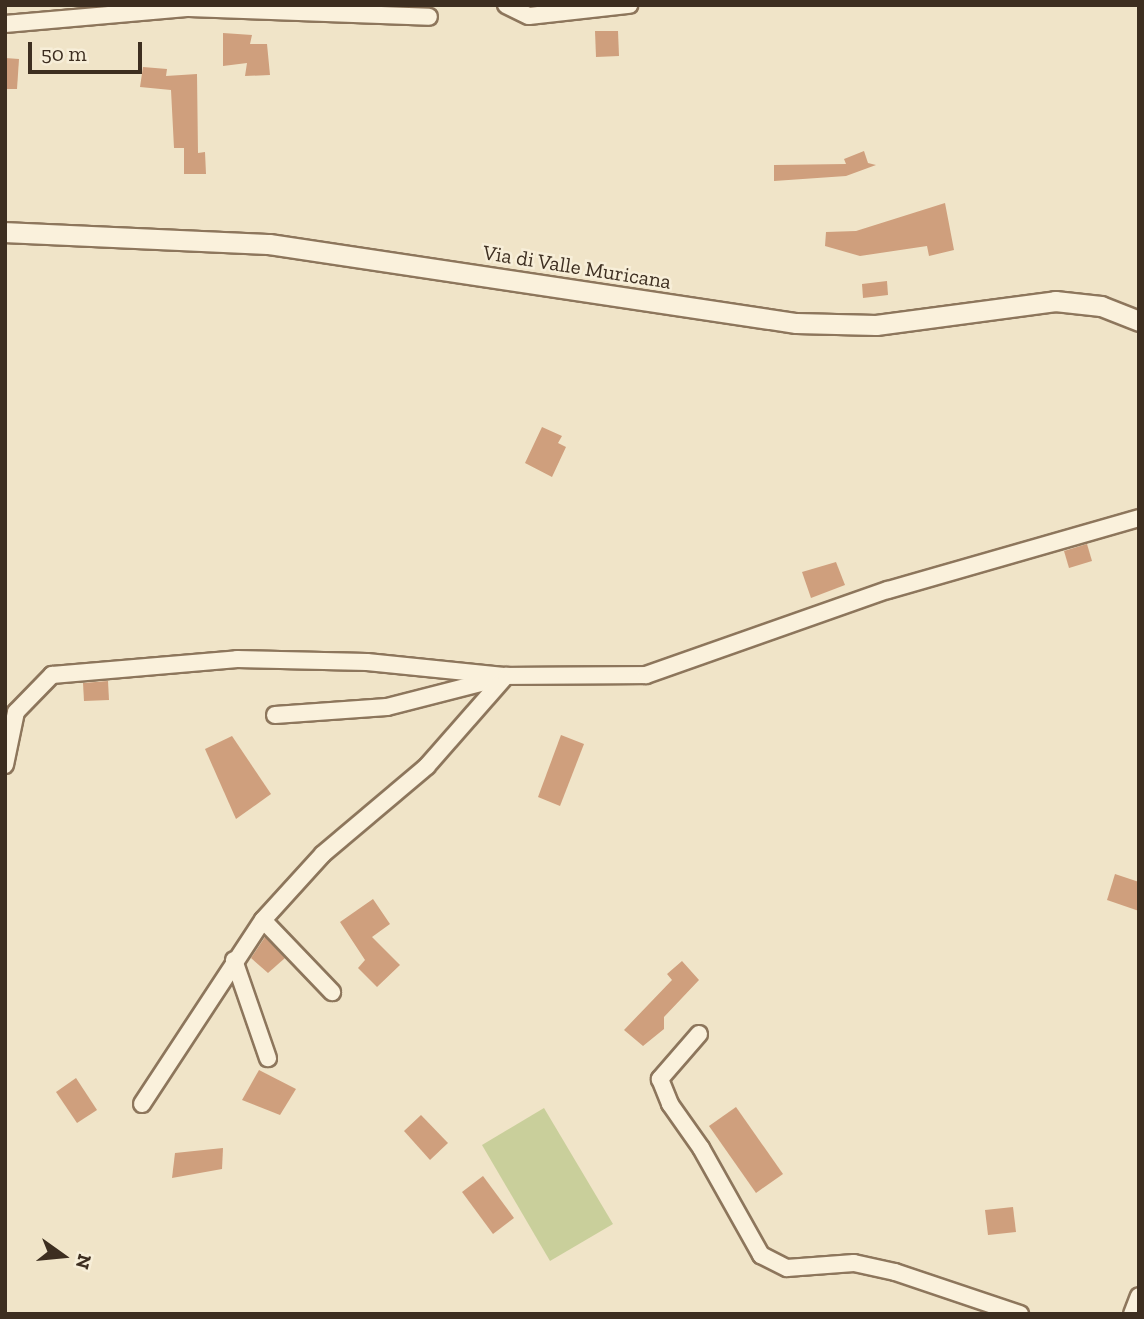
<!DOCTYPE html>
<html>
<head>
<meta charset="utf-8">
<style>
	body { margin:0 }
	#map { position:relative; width:1144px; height:1319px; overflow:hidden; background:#f0e4c8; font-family:"Zilla Slab",serif }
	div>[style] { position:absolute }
	.green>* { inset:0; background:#c9cf9b }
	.building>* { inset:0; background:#cf9f7d }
	.roads { filter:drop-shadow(2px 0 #8d765c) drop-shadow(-2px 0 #8d765c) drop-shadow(0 2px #8d765c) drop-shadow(0 -2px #8d765c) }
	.minor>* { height:16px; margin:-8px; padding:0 8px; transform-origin:8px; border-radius:8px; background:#faf1dc }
	.tertiary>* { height:19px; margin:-9.5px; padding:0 9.5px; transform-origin:9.5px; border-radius:9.5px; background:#faf1dc }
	span { translate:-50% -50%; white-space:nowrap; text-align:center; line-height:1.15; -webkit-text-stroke:5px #f7eed8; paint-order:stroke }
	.street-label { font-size:21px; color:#3d2e20 }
	.frame { position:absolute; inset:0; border:7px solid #3d2e20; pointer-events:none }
	.north { position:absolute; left:28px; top:1221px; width:70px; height:70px; -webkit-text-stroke:5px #f7eed8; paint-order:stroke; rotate:105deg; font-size:19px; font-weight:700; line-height:28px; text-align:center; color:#3d2e20 }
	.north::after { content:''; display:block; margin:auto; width:24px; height:32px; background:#3d2e20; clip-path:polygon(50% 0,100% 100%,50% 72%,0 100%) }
	.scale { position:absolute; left:28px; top:42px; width:114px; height:32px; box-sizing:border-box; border:4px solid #3d2e20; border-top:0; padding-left:9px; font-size:21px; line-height:24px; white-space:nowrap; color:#3d2e20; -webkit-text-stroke:5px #f7eed8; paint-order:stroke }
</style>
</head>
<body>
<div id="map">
	<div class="green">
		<div style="clip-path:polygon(544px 1108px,613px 1224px,550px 1261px,482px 1145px)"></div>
	</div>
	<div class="building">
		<div style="clip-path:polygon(595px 31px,618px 31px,619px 56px,596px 57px)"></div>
		<div style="clip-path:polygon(223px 33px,252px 35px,250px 44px,267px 44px,270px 75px,245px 76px,247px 63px,223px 66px)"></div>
		<div style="clip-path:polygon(5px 58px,19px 59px,17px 89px,5px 89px)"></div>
		<div style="clip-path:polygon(143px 67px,167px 69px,166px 76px,197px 74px,198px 153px,205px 152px,206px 174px,184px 174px,184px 148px,174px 148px,171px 90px,140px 87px)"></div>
		<div style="clip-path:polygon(864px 151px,868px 163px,876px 165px,846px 176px,774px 181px,774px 165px,846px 164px,844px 159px)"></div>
		<div style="clip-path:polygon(945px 203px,954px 250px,929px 256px,927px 246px,860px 256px,825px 246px,826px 232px,856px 231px)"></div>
		<div style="clip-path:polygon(887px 281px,888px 295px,863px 298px,862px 284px)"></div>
		<div style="clip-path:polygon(542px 427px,562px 436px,558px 443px,566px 447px,552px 477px,525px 463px)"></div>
		<div style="clip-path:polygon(1087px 544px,1092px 561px,1069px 568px,1064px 551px)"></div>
		<div style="clip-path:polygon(836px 562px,845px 585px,811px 598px,802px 572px)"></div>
		<div style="clip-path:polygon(108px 681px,109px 700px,84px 701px,83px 683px)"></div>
		<div style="clip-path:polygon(561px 735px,584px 744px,560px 806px,538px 797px)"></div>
		<div style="clip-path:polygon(232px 736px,271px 794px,236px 819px,205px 749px)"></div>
		<div style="clip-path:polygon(1115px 874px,1139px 882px,1139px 911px,1107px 900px)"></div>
		<div style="clip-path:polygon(373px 899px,390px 924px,372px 937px,400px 965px,377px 987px,358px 968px,365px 960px,340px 922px)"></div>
		<div style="clip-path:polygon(265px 937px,285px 958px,268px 973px,251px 958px)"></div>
		<div style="clip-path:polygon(682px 961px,699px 980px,664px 1017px,664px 1029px,643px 1046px,624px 1030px,672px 980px,667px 974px)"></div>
		<div style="clip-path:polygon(259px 1070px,296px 1089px,280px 1115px,242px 1100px)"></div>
		<div style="clip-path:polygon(76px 1078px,97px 1110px,77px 1123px,56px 1092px)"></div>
		<div style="clip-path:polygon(736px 1107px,783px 1174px,756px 1193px,709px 1126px)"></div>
		<div style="clip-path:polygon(421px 1115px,448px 1143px,430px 1160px,404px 1131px)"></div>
		<div style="clip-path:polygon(223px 1148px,222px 1169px,172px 1178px,175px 1153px)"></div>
		<div style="clip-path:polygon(483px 1176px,514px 1218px,493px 1234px,462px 1192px)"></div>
		<div style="clip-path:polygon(1013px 1207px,1016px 1232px,988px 1235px,985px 1210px)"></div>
	</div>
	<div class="roads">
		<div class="minor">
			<div style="left:506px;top:5px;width:25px;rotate:26deg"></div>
			<div style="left:529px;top:16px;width:101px;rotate:-6.3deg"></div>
			<div style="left:5px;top:24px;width:185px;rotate:-5deg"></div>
			<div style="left:189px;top:8px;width:240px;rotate:2.1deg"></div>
			<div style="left:275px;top:715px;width:112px;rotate:-4.1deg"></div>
			<div style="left:387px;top:707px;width:117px;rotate:-14.4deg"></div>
			<div style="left:5px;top:765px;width:54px;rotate:-78.3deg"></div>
			<div style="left:16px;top:712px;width:52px;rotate:-45.8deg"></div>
			<div style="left:52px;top:675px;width:186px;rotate:-4.9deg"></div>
			<div style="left:237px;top:659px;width:130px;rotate:1.3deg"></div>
			<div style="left:367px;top:662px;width:140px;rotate:5.8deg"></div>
			<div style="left:263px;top:920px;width:100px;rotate:46.2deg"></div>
			<div style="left:234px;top:960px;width:104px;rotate:70.9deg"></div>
			<div style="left:699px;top:1034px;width:60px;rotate:130.9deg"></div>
			<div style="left:660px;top:1079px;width:27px;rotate:68deg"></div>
			<div style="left:670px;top:1104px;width:54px;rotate:54.8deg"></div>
			<div style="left:701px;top:1148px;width:123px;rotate:60.7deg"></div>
			<div style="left:761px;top:1255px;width:29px;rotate:27deg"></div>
			<div style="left:787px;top:1268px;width:67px;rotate:-4.3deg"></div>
			<div style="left:854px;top:1263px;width:42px;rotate:12.4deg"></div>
			<div style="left:895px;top:1272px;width:132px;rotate:18.6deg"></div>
			<div style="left:142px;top:1104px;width:220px;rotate:-56.7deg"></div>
			<div style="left:263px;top:920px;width:89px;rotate:-47.7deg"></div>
			<div style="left:323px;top:854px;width:136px;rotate:-40.2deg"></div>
			<div style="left:427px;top:766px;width:120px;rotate:-48.7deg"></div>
			<div style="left:506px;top:676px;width:140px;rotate:-0.4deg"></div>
			<div style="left:646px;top:675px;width:256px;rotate:-19.4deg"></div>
			<div style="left:888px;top:590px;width:261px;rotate:-16deg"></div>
			<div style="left:1132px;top:1314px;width:19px;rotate:-69deg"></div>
		</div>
		<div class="tertiary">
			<div style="left:5px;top:232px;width:264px;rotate:2.6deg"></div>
			<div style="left:269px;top:244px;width:533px;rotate:8.53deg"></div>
			<div style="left:796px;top:323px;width:80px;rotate:1.4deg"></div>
			<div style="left:876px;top:325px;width:181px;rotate:-7.6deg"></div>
			<div style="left:1055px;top:301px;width:46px;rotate:6.2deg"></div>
			<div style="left:1101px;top:306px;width:41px;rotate:21.5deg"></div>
		</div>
	</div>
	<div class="street-label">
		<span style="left:577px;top:267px;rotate:9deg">Via di Valle Muricana</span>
	</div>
	<div class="frame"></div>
	<div class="north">N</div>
	<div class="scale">50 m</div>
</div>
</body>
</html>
